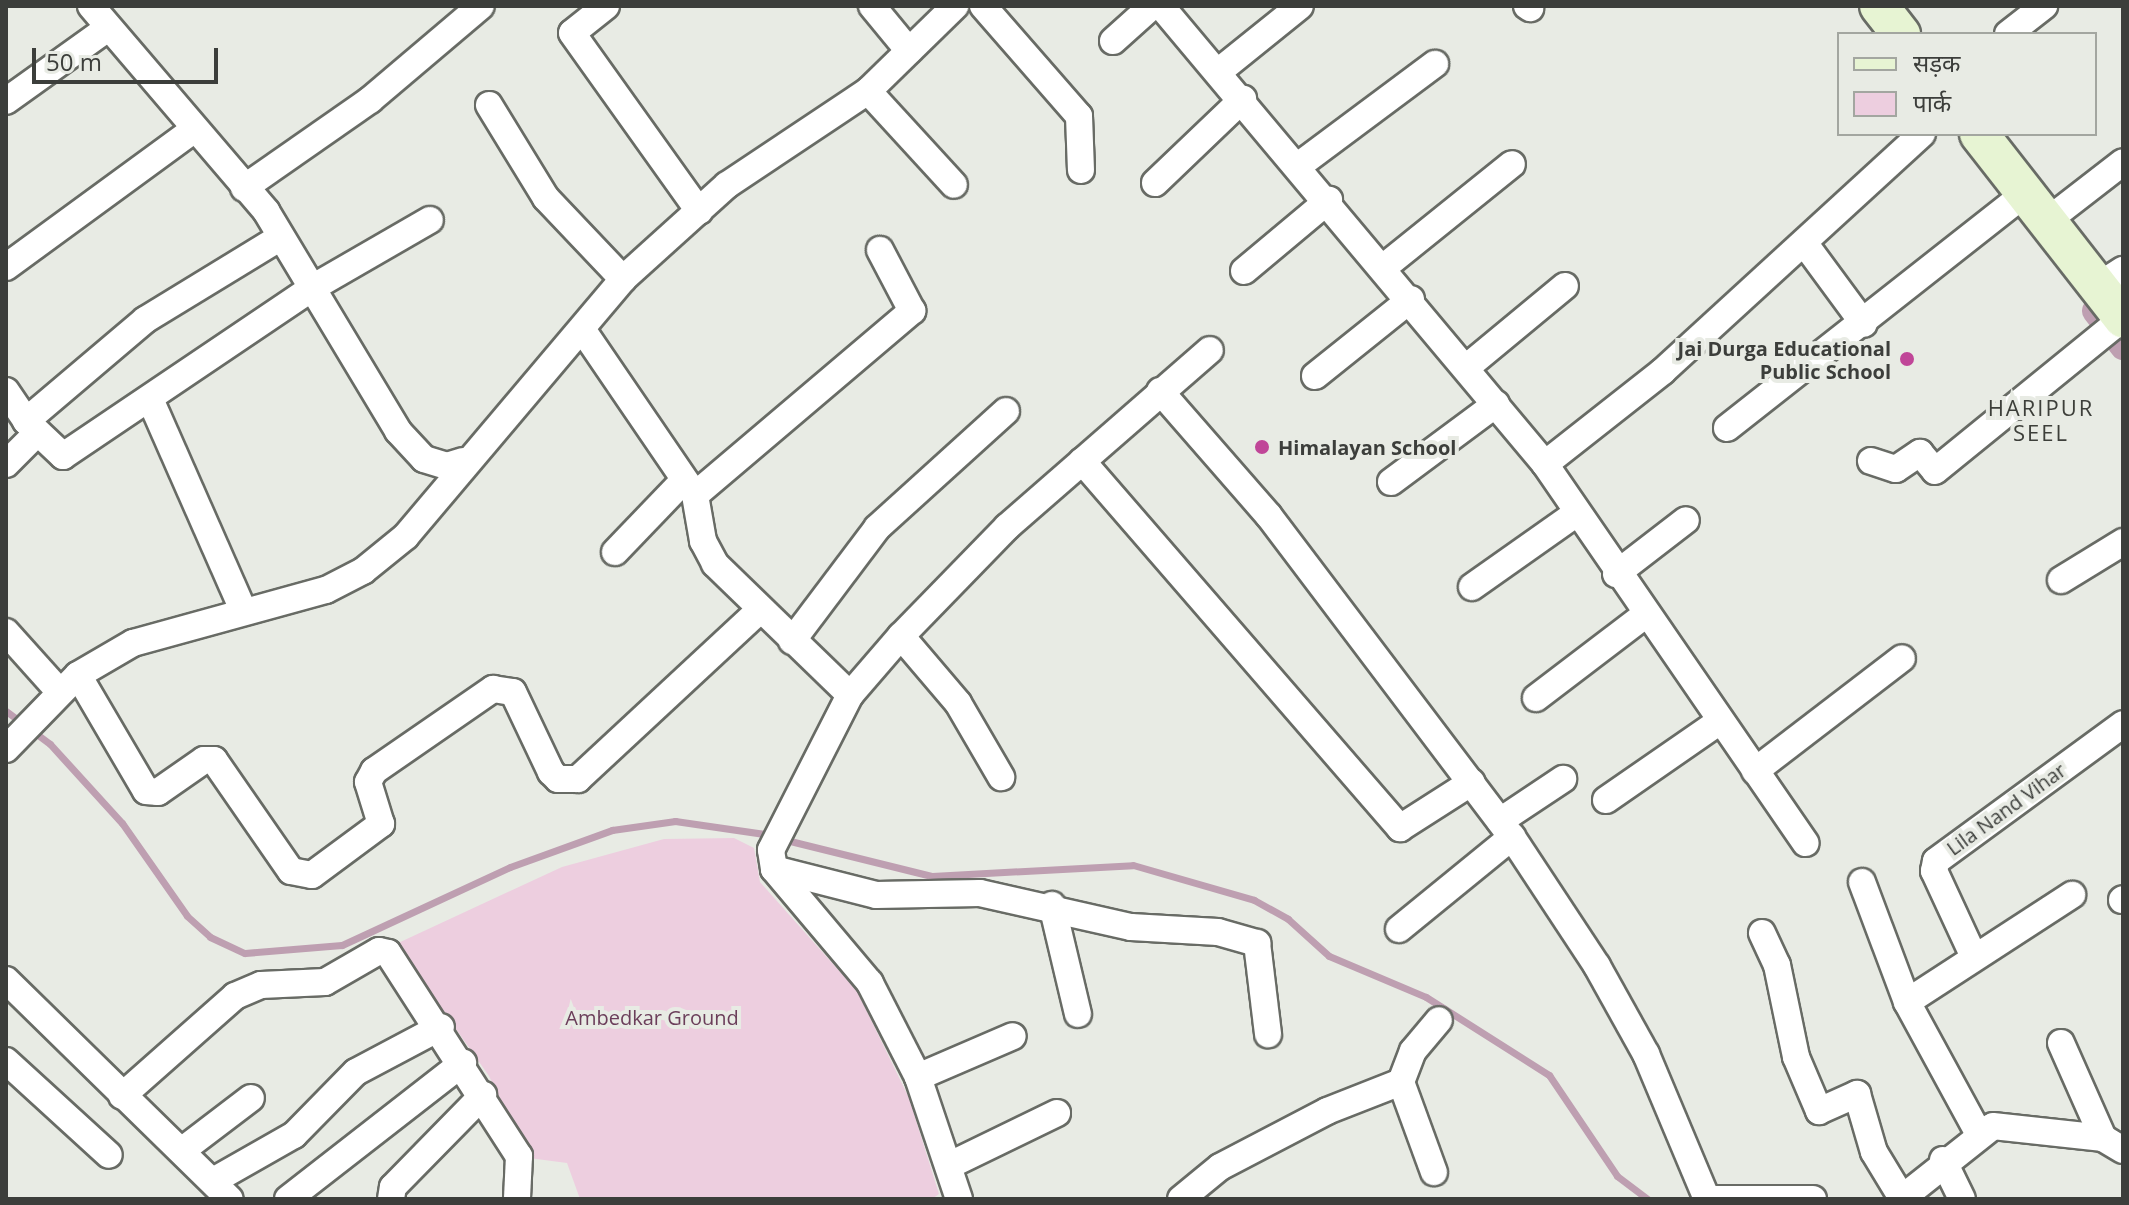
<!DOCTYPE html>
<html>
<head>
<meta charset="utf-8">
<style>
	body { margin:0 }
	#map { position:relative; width:2129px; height:1205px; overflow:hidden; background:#e8ebe4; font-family:"Open Sans","Noto Sans Devanagari",sans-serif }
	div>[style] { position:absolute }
	.green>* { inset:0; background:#edcedf }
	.stream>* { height:7px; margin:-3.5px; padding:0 3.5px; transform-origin:3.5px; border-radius:3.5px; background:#be9fb1 }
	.canal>* { height:26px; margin:-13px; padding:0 13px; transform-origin:13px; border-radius:13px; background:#be9fb1 }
	.roads { filter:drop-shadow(2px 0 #686b65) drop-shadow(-2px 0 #686b65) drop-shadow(0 2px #686b65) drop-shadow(0 -2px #686b65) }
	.minor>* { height:26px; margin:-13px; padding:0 13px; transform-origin:13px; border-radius:13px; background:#fff }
	.secondary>* { height:38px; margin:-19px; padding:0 19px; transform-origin:19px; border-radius:19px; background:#e7f4d3 }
	.dots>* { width:22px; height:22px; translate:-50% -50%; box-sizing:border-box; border:4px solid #e8ebe4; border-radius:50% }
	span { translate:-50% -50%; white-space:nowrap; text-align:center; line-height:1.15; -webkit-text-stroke:8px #e8ebe4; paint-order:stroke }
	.poi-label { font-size:20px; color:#3c3e3b; font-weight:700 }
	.right { translate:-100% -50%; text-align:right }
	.left { translate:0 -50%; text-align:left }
	.street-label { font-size:20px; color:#3c3e3b }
	.park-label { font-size:20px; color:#6b3e5a }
	.neighbourhood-label { font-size:22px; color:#3d3f3a; letter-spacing:2px }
	.frame { position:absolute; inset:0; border:8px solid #3c3e3b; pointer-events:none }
	.legend { position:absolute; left:1837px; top:32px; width:260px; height:104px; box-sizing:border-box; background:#e8ebe4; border:2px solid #a3a6a0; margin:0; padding:10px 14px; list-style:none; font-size:24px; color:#3c3e3b }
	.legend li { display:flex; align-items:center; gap:16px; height:40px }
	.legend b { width:40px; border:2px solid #a3a6a0 }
	.scale { position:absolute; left:32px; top:48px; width:186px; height:36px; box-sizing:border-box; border:4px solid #3c3e3b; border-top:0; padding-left:10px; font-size:24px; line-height:28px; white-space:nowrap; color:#3c3e3b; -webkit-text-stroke:6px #e8ebe4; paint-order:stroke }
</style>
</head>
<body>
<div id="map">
	<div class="green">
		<div style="clip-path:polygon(734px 838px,754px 848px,760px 882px,857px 991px,909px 1098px,939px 1194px,932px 1199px,580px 1199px,567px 1163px,529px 1158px,489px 1076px,396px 944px,562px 867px,664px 839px)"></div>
	</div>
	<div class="stream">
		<div style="left:6px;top:711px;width:55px;rotate:36.9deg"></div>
		<div style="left:50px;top:744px;width:107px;rotate:47.7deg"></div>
		<div style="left:122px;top:823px;width:113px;rotate:55deg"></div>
		<div style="left:187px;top:916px;width:31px;rotate:42deg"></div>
		<div style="left:210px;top:937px;width:38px;rotate:25deg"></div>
		<div style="left:245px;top:953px;width:97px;rotate:-4.7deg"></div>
		<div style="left:342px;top:945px;width:185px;rotate:-24.9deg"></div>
		<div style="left:510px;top:867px;width:109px;rotate:-19.9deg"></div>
		<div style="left:612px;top:830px;width:64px;rotate:-8.1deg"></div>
		<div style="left:675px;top:821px;width:97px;rotate:8.3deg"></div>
		<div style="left:782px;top:839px;width:154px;rotate:13.9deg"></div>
		<div style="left:932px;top:876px;width:201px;rotate:-3.1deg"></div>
		<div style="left:1133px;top:865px;width:126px;rotate:16.1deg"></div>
		<div style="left:1254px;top:900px;width:39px;rotate:29deg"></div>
		<div style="left:1288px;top:919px;width:55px;rotate:42.1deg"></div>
		<div style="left:1329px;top:956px;width:105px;rotate:22.9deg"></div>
		<div style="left:1426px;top:997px;width:146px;rotate:32.4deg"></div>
		<div style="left:1549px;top:1075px;width:122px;rotate:56deg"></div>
		<div style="left:1617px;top:1176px;width:39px;rotate:37deg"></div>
	</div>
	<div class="canal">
		<div style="left:2095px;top:311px;width:46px;rotate:52.1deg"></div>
	</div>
	<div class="roads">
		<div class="minor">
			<div style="left:91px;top:6px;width:270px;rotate:49.5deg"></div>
			<div style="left:266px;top:211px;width:257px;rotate:59deg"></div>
			<div style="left:398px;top:431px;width:38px;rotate:47deg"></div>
			<div style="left:424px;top:459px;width:24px;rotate:17deg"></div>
			<div style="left:447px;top:466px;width:17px;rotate:-17deg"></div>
			<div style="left:606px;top:6px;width:43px;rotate:141.5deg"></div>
			<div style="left:572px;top:33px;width:219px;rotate:54.5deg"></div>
			<div style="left:872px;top:6px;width:58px;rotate:50.6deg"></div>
			<div style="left:983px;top:6px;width:146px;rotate:48.9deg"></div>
			<div style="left:1079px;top:116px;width:54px;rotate:87.9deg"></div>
			<div style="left:1161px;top:6px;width:598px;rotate:50.02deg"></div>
			<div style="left:1545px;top:464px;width:460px;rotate:55.5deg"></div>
			<div style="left:1527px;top:6px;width:4px;rotate:34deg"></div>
			<div style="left:2008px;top:34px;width:46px;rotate:-37.9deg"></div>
			<div style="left:1113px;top:41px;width:52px;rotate:-41.9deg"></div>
			<div style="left:1218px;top:72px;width:105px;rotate:-38.8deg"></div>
			<div style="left:868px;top:91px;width:127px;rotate:47.5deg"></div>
			<div style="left:6px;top:101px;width:125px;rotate:-35.6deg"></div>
			<div style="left:489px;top:105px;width:109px;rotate:58.5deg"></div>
			<div style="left:546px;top:198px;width:112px;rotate:46.5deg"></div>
			<div style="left:1298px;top:166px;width:171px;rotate:-36.7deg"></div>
			<div style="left:1155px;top:183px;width:122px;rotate:-43.7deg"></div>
			<div style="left:244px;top:188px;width:154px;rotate:-34.9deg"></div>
			<div style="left:370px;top:100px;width:145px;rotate:-40.3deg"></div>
			<div style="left:2047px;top:221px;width:96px;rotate:-37.8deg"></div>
			<div style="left:1805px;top:244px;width:99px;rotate:53.6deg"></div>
			<div style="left:6px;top:267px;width:230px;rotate:-36.2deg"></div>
			<div style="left:1384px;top:267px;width:164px;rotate:-38.8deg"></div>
			<div style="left:1244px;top:271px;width:111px;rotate:-39.9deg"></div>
			<div style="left:2098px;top:286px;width:30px;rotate:-33deg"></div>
			<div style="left:584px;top:332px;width:197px;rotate:55.7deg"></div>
			<div style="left:695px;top:495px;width:47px;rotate:80.1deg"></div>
			<div style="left:703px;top:541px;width:26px;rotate:62deg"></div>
			<div style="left:715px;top:564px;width:188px;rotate:44.1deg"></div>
			<div style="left:1467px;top:367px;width:127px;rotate:-39.6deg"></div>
			<div style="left:1315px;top:376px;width:123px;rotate:-38.7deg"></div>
			<div style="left:6px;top:391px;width:36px;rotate:56deg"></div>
			<div style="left:26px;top:421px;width:51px;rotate:43.4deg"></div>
			<div style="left:63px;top:456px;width:300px;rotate:-34deg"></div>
			<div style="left:312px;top:288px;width:136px;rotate:-30deg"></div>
			<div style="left:1160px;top:391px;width:166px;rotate:48.9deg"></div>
			<div style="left:1269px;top:516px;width:403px;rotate:52.9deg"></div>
			<div style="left:1512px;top:837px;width:154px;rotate:56.6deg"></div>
			<div style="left:1597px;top:966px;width:101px;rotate:60.9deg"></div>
			<div style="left:1646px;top:1054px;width:157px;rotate:67.2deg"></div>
			<div style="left:1707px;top:1199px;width:106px"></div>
			<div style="left:150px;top:399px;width:231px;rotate:66.2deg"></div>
			<div style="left:26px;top:421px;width:156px;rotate:-40.3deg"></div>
			<div style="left:145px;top:320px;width:159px;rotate:-31.4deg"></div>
			<div style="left:1727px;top:428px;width:380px;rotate:-38.2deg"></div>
			<div style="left:1082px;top:461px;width:486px;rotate:49.1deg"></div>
			<div style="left:1400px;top:828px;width:85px;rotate:-32.6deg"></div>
			<div style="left:1871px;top:461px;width:26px;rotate:18deg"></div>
			<div style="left:1896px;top:469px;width:29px;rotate:-34deg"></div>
			<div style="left:1920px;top:453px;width:23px;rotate:50deg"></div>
			<div style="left:1935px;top:471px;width:242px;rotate:-39.1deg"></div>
			<div style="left:6px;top:464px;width:44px;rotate:-45deg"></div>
			<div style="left:1545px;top:464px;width:150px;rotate:-38.2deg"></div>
			<div style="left:1663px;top:371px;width:351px;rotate:-42.5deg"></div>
			<div style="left:1391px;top:482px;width:131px;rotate:-36.6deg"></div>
			<div style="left:695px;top:495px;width:285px;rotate:-40.3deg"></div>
			<div style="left:912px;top:311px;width:69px;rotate:-117.7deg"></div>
			<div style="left:615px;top:552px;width:98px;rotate:-46.2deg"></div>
			<div style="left:1616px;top:574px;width:88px;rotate:-37.6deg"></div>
			<div style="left:2061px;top:580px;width:73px;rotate:-31.5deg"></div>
			<div style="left:1472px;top:587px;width:128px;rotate:-35.2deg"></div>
			<div style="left:6px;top:632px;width:79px;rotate:48.1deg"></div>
			<div style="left:901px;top:636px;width:88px;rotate:49.6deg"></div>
			<div style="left:958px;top:703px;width:86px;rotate:59.8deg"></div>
			<div style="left:792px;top:641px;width:141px;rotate:-53deg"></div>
			<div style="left:877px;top:528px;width:174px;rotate:-42.2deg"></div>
			<div style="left:78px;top:675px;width:134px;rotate:59.6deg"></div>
			<div style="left:146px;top:791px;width:12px;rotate:5deg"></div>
			<div style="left:158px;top:792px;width:56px;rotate:-34.8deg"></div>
			<div style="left:204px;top:760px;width:10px"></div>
			<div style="left:214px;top:760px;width:135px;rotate:55.3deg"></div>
			<div style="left:291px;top:871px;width:21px;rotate:11deg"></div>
			<div style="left:312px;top:875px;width:86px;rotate:-36.5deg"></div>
			<div style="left:381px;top:824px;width:44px;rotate:-107.2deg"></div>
			<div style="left:368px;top:782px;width:13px;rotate:-61deg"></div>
			<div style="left:374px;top:771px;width:145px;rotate:-34.6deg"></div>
			<div style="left:493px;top:689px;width:20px;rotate:9deg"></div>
			<div style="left:513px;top:692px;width:89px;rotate:64.6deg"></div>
			<div style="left:551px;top:772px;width:10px;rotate:45deg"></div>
			<div style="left:558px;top:779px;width:20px"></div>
			<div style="left:578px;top:779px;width:248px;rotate:-42.9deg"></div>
			<div style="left:1536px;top:698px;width:137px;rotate:-37.3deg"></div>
			<div style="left:6px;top:749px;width:103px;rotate:-45.8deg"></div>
			<div style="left:78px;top:675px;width:64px;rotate:-30.2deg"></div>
			<div style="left:133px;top:643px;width:200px;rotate:-15.4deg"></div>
			<div style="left:326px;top:590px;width:42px;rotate:-27.2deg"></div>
			<div style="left:363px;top:571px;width:55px;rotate:-39.1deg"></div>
			<div style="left:406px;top:536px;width:336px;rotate:-49.8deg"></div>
			<div style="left:623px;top:279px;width:140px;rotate:-42.1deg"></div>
			<div style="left:727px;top:185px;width:169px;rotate:-33.7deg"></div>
			<div style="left:868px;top:91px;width:122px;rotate:-44.3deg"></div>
			<div style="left:1755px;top:771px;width:185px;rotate:-37.5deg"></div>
			<div style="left:1606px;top:800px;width:139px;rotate:-34.7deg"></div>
			<div style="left:1500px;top:821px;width:76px;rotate:-33.7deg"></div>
			<div style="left:774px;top:869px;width:105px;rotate:14.3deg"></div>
			<div style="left:876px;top:895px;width:104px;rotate:-1.1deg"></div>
			<div style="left:980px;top:893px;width:155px;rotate:12.7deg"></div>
			<div style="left:1131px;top:927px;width:87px;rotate:3.3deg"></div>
			<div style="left:1218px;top:932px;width:41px;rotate:15.8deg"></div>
			<div style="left:1257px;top:943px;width:92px;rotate:83.1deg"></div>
			<div style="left:1862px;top:882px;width:128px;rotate:69.4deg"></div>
			<div style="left:1907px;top:1002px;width:148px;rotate:61.4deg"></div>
			<div style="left:2122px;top:900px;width:1px;rotate:-45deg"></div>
			<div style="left:1052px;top:905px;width:112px;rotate:76.6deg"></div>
			<div style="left:1399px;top:929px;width:146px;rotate:-39.2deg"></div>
			<div style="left:1762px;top:933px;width:35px;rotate:65deg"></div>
			<div style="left:1777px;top:965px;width:94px;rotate:78.3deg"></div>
			<div style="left:1796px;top:1057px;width:59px;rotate:66.9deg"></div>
			<div style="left:1819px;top:1111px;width:42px;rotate:-24.1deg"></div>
			<div style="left:1857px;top:1094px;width:60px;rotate:73.7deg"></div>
			<div style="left:1874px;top:1152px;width:54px;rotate:58.7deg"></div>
			<div style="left:1974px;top:957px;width:95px;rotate:-114.9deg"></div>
			<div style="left:1934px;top:871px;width:10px;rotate:-79deg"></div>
			<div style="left:1936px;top:861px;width:232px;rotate:-36.2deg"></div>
			<div style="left:6px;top:980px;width:313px;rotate:44.4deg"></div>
			<div style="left:1907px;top:1002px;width:197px;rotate:-33deg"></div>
			<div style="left:2061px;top:1043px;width:104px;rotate:66.1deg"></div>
			<div style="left:6px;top:1061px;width:139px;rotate:42.4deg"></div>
			<div style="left:918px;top:1077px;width:103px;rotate:-23.3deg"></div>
			<div style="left:1401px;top:1082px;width:96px;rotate:69.9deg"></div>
			<div style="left:122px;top:1096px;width:151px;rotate:-41.5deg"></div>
			<div style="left:235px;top:996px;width:28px;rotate:-23deg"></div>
			<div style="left:261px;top:985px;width:64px;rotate:-2.7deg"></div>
			<div style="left:325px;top:982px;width:62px;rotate:-29.9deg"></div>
			<div style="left:379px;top:951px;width:9px;rotate:13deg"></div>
			<div style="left:388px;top:953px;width:242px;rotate:57.2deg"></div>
			<div style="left:519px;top:1156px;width:43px;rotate:92.7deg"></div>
			<div style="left:184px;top:1149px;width:84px;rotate:-37.3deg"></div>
			<div style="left:1943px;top:1160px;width:43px;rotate:64deg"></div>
			<div style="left:950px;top:1165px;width:119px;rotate:-25.9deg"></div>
			<div style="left:213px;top:1181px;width:93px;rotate:-29.6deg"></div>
			<div style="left:294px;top:1135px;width:88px;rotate:-45.5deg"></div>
			<div style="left:356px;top:1072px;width:96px;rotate:-27.9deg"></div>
			<div style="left:288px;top:1199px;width:222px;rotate:-37.9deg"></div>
			<div style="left:391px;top:1199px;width:12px;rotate:-81deg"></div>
			<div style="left:393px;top:1187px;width:129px;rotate:-45.6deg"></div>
			<div style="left:959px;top:1199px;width:129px;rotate:-108.6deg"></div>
			<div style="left:918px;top:1077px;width:106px;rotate:-117.1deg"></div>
			<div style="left:870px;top:983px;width:149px;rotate:-130.1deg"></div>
			<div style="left:774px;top:869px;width:19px;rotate:-99deg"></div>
			<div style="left:771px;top:850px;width:174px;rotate:-63deg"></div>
			<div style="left:850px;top:695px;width:78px;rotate:-49.2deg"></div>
			<div style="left:901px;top:636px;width:152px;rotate:-45.8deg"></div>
			<div style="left:1007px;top:527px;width:269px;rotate:-41.1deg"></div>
			<div style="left:1181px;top:1199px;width:50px;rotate:-39.4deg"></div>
			<div style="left:1220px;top:1167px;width:121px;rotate:-27.6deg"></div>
			<div style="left:1327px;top:1111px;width:79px;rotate:-21.4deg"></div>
			<div style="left:1401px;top:1082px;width:33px;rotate:-69deg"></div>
			<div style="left:1413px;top:1051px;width:40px;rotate:-50deg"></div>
			<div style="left:1901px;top:1199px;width:117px;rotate:-38.4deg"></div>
			<div style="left:1993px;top:1126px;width:111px;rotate:6.2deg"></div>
			<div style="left:2103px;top:1138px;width:23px;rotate:31deg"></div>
		</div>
		<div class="secondary">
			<div style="left:1879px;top:6px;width:36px;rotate:52deg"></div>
			<div style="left:1979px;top:134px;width:234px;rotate:52deg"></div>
		</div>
	</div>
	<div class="dots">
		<div style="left:1907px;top:359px;background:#c04698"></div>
		<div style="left:1262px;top:447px;background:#c04698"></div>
	</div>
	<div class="poi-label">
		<span class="right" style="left:1891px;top:360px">Jai Durga Educational<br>Public School</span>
		<span class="left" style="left:1278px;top:447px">Himalayan School</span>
	</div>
	<div class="street-label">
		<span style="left:2006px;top:809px;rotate:-36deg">Lila Nand Vihar</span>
	</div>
	<div class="park-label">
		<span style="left:652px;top:1017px">Ambedkar Ground</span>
	</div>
	<div class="neighbourhood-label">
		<span style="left:2041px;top:420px">HARIPUR<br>SEEL</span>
	</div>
	<div class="frame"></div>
	<ul class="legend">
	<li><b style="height:10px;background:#e7f4d3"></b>सड़क</li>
	<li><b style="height:22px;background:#edcedf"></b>पार्क</li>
	</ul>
	<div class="scale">50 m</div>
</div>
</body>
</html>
